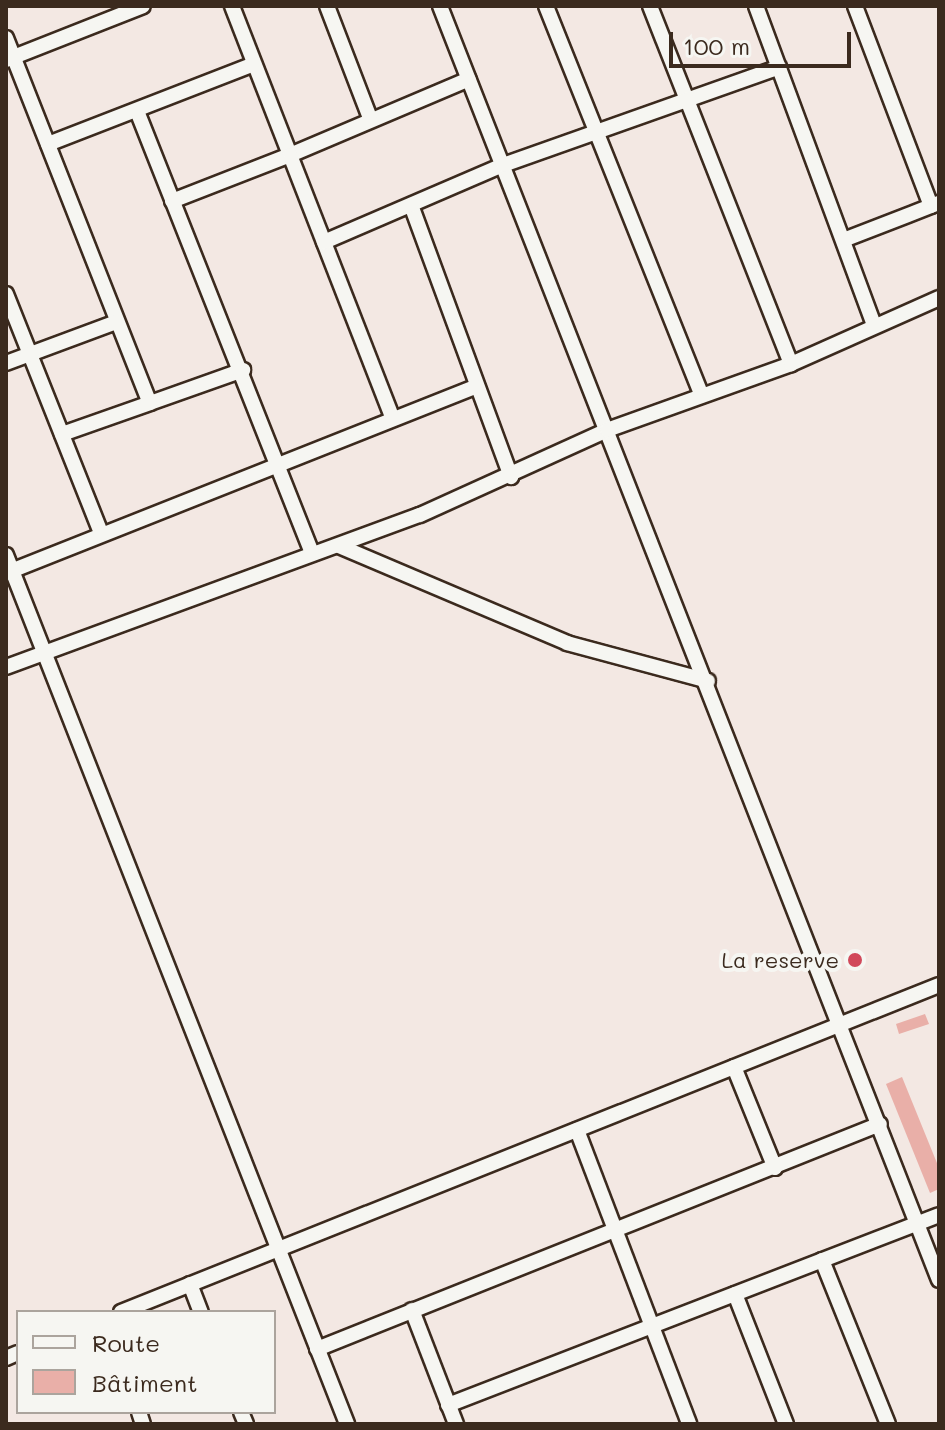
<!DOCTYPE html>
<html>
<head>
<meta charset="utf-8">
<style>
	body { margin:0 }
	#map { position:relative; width:945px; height:1430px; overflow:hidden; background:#f3e8e3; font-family:Mali,sans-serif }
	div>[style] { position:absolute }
	.building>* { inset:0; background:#e9afa8 }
	.roads { filter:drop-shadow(2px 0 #3b2a1e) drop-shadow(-2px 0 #3b2a1e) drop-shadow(0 2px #3b2a1e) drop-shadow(0 -2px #3b2a1e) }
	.minor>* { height:14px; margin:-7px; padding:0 7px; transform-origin:7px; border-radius:7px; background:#f6f6f2 }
	.dots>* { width:22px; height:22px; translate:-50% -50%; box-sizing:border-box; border:4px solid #f6f6f2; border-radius:50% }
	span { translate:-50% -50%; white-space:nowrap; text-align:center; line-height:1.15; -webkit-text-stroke:8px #f6f6f2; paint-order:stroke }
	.poi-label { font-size:22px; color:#3b2a1e }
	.right { translate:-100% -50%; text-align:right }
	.frame { position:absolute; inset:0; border:8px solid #3b2a1e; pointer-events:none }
	.legend { position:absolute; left:16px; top:1310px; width:260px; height:104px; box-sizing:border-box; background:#f6f6f2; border:2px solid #aba49d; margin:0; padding:10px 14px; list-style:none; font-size:24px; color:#3b2a1e }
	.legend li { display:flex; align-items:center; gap:16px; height:40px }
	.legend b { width:40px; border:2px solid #aba49d }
	.scale { position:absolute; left:669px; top:32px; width:182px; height:36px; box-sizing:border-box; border:4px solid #3b2a1e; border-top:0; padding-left:10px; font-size:24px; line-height:28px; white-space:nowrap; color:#3b2a1e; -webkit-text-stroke:6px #f6f6f2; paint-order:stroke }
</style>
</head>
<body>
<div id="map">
	<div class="building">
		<div style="clip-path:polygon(925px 1014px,929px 1024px,899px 1034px,896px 1024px)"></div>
		<div style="clip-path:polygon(902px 1077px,939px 1168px,939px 1189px,930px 1193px,886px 1084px)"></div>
	</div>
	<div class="roads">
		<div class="minor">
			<div style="left:232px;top:6px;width:160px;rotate:68.7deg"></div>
			<div style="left:290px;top:155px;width:194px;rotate:-23deg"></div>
			<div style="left:327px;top:6px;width:120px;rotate:69deg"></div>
			<div style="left:440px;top:6px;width:1368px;rotate:68.61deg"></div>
			<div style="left:546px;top:6px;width:418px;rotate:68.2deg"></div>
			<div style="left:650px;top:6px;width:385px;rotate:68.5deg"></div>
			<div style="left:756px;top:6px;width:338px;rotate:69.7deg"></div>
			<div style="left:855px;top:6px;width:214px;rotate:69.2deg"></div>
			<div style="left:6px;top:38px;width:392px;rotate:68.5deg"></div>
			<div style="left:150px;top:403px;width:99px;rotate:-19.5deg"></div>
			<div style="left:6px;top:60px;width:147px;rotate:-21.5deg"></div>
			<div style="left:137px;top:111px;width:475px;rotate:68.4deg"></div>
			<div style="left:48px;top:144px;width:219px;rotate:-21.2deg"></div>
			<div style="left:172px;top:201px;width:127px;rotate:-21.3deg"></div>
			<div style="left:290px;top:155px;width:280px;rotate:68.7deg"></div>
			<div style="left:411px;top:205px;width:290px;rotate:69.8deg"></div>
			<div style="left:846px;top:239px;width:100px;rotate:-21.2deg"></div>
			<div style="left:324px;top:242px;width:195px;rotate:-23.3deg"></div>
			<div style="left:503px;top:165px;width:293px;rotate:-19.5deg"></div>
			<div style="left:6px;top:294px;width:257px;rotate:68.3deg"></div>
			<div style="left:6px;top:363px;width:117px;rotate:-20.4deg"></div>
			<div style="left:62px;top:434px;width:93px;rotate:-19.4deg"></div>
			<div style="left:339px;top:546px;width:248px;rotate:23deg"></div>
			<div style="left:567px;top:643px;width:146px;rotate:15.1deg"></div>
			<div style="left:6px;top:555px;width:934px;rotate:68.57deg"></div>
			<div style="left:6px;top:573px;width:505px;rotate:-21.63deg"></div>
			<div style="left:6px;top:667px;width:441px;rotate:-20.2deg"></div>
			<div style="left:420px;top:515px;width:205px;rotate:-24.4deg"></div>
			<div style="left:607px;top:430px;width:195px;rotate:-19.7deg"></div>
			<div style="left:791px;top:364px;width:162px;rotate:-24deg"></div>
			<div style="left:734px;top:1067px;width:109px;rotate:67.9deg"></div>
			<div style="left:577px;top:1130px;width:315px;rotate:69.1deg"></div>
			<div style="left:822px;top:1260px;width:177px;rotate:68.1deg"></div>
			<div style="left:190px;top:1284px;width:30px;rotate:69deg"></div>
			<div style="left:735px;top:1294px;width:140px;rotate:68.6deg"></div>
			<div style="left:412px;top:1310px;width:122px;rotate:68.9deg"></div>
			<div style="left:121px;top:1312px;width:881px;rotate:-21.79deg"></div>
			<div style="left:317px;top:1349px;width:606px;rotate:-21.78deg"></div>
			<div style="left:6px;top:1358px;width:13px;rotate:-23deg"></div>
			<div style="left:448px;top:1405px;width:526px;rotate:-21.15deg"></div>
			<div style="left:139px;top:1412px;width:13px;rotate:72deg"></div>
			<div style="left:241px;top:1412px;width:13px;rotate:67deg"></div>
		</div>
	</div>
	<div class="dots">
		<div style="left:855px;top:960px;background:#d1495b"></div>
	</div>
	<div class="poi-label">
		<span class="right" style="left:839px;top:960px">La reserve</span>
	</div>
	<div class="frame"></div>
	<ul class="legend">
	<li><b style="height:10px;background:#f6f6f2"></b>Route</li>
	<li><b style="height:22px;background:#e9afa8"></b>Bâtiment</li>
	</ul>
	<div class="scale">100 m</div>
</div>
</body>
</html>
